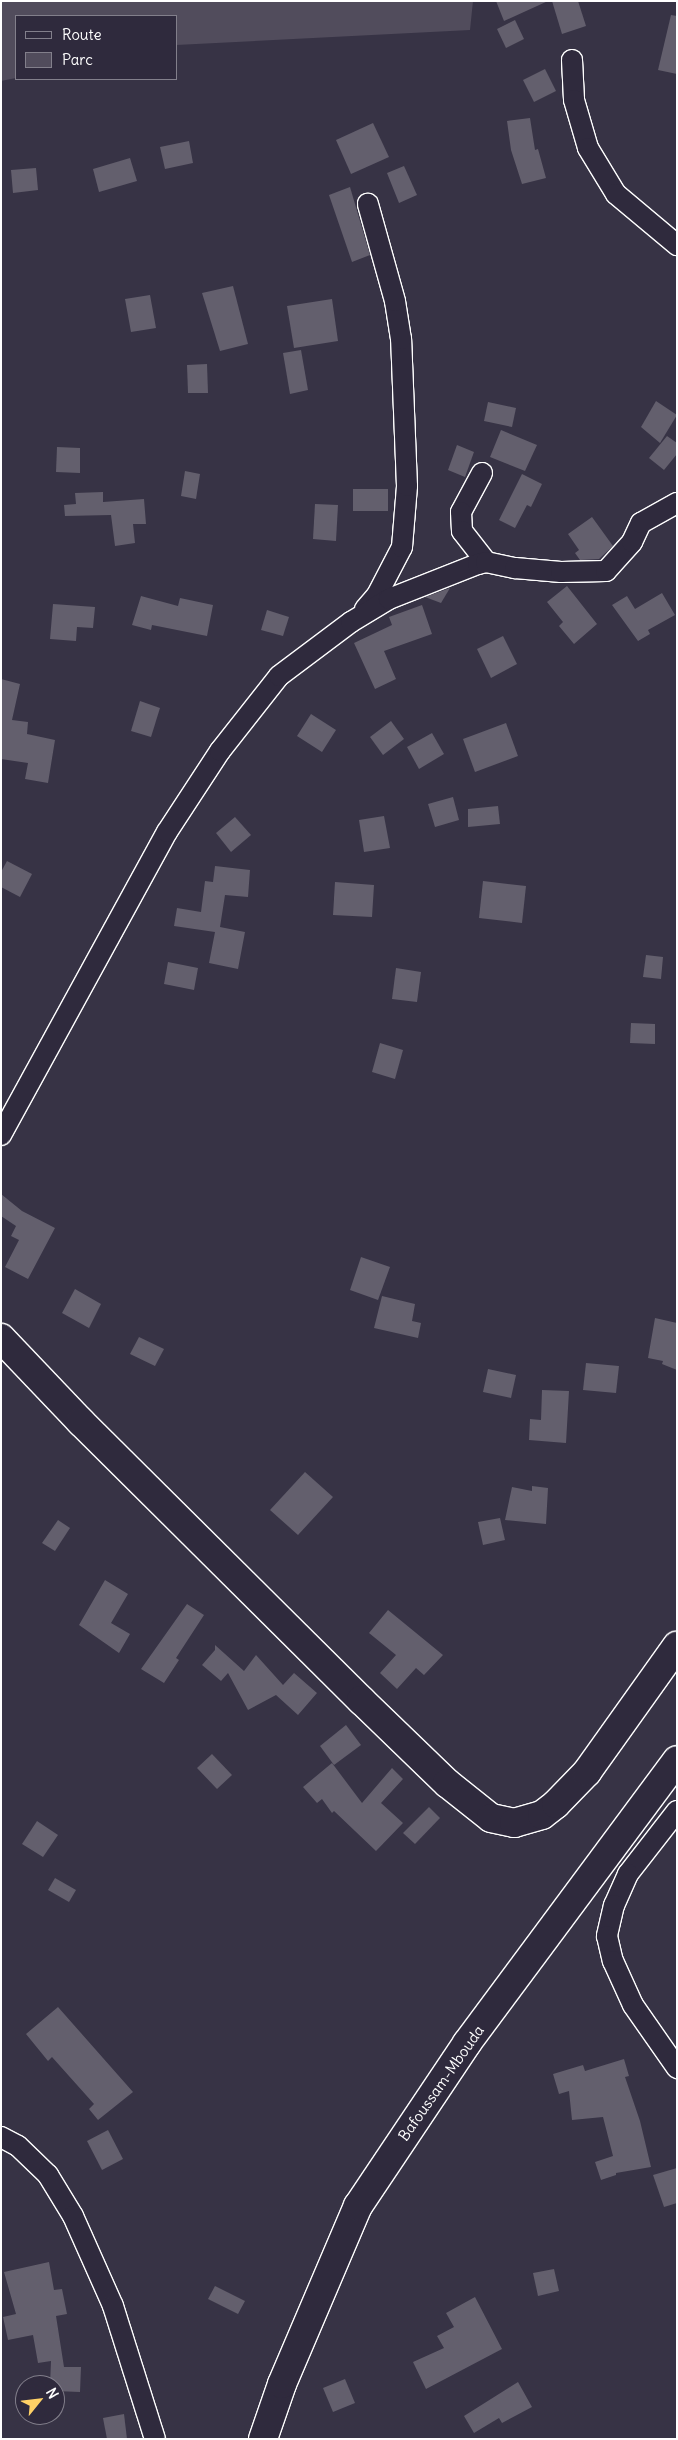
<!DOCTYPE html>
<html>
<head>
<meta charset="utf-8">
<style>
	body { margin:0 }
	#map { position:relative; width:678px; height:2440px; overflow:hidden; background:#373345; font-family:Delius,sans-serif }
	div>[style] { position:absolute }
	.green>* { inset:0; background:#514c5c }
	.building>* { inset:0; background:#635f6d }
	.roads { filter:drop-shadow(1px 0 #fff) drop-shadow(-1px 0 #fff) drop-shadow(0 1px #fff) drop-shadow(0 -1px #fff) }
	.street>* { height:20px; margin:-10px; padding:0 10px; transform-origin:10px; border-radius:10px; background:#2f2a3d }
	.secondary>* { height:28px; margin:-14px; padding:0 14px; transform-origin:14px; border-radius:14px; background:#2f2a3d }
	.highway>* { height:28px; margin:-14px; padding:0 14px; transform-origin:14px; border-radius:14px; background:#2f2a3d }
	span { translate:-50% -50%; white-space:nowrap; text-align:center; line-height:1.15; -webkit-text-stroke:4px #2f2a3d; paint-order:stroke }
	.street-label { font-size:15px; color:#fff }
	.frame { position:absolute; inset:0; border:2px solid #fff; pointer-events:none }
	.legend { position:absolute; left:15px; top:15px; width:162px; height:65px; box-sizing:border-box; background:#2f2a3d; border:1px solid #827f8b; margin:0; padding:6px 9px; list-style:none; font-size:15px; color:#fff }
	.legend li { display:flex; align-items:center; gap:10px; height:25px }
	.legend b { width:25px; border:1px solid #827f8b }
	.north { position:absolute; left:15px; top:2375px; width:50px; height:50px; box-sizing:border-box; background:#2f2a3d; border:1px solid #827f8b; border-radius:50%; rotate:61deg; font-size:14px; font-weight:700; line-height:20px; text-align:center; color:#fff }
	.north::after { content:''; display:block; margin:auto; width:18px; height:22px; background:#ffd166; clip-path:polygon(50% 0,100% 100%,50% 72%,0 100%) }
</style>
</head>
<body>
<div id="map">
	<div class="green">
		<div style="clip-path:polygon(1px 1px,473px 1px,470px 30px,176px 45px,176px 16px,16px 16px,16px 78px,1px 81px)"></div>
	</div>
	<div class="building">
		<div style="clip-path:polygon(496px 1px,548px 1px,504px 21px)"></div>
		<div style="clip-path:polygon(552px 1px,578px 1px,586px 26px,562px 34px)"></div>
		<div style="clip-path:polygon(671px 15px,677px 16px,677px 74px,658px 70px)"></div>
		<div style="clip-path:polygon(515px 20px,524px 39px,506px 48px,497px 29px)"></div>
		<div style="clip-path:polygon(545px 69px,556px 91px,534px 102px,523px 80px)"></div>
		<div style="clip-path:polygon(530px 118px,535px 150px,538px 149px,546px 178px,522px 184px,511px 150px,507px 121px)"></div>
		<div style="clip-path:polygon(373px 123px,389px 157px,351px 174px,336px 140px)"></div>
		<div style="clip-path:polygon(189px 141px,193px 163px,165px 169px,160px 147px)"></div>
		<div style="clip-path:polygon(130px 158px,137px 181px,99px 192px,93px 169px)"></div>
		<div style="clip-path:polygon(404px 166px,417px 195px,399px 203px,387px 173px)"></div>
		<div style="clip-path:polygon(36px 168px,38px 190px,13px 193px,11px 170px)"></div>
		<div style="clip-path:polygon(350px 187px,370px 255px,352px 262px,329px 195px)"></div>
		<div style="clip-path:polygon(233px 286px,248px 344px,220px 351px,202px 293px)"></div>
		<div style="clip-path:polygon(150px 295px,156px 328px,131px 332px,125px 299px)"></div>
		<div style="clip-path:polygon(332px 299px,338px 341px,294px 348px,287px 306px)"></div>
		<div style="clip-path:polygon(301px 350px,308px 390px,290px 394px,283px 353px)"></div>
		<div style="clip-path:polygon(207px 364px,208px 393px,188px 393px,187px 365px)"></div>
		<div style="clip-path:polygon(656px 401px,677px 415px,660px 443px,641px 427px)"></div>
		<div style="clip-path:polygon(488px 402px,516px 408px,512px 427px,484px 421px)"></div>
		<div style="clip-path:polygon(501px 430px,537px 445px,525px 471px,490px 457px)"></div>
		<div style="clip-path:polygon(667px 436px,677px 443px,677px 454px,664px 470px,649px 458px)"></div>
		<div style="clip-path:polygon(457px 445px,474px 452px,465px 477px,448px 470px)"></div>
		<div style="clip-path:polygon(57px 447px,80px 448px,80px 473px,56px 472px)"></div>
		<div style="clip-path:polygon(185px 471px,200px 474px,196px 499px,181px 496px)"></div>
		<div style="clip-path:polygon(522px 474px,542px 484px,531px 507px,527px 505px,515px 528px,499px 520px)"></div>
		<div style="clip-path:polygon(353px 489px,388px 489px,388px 511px,353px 511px)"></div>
		<div style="clip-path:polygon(103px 492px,103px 502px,144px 499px,146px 524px,133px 524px,135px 543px,115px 546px,111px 515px,65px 516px,64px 505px,76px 504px,75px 493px)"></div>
		<div style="clip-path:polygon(315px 504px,338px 505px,336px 541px,313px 539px)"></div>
		<div style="clip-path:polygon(592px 517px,613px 546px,599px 559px,580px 560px,575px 553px,579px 550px,568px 534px)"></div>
		<div style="clip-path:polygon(567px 586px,597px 624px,574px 644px,559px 626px,563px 622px,547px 602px)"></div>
		<div style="clip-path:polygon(450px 588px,441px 603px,425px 597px)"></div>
		<div style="clip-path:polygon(662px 593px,675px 615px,648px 630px,650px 634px,638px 641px,612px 605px,627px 596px,635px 609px)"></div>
		<div style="clip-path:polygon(141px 596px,178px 606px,180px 598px,213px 605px,207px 636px,152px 625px,151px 630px,132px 625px)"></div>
		<div style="clip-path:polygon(53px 604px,95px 607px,93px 628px,77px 627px,76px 641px,50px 639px)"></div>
		<div style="clip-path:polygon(422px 605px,432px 634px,384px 651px,396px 679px,375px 689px,354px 643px,392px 625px,389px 617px)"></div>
		<div style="clip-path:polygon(267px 610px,289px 617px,283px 636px,261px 630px)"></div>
		<div style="clip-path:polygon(503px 636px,517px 664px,491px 678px,477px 649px)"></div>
		<div style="clip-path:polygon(1px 679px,20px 684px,12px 720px,28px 722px,27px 734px,55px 740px,48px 783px,25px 779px,28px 763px,1px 759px)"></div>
		<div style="clip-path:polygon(140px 701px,160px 708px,151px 737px,131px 731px)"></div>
		<div style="clip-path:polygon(311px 714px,336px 730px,322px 752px,297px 736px)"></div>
		<div style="clip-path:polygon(391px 721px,404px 739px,383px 755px,370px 737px)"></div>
		<div style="clip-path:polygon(506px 723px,518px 756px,475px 772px,463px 739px)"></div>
		<div style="clip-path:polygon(432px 733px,444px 754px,419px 769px,407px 747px)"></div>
		<div style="clip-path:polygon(453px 797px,459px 820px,435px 827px,428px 804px)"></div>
		<div style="clip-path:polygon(498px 806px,500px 824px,468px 827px,468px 809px)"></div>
		<div style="clip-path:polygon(384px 816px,390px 848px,364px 852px,359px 820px)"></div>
		<div style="clip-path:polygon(235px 817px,251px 835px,231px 852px,216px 833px)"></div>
		<div style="clip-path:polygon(7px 861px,32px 874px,20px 897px,1px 887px,1px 872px)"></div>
		<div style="clip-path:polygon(215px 866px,250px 870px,248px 897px,225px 895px,220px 927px,245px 932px,238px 969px,209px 963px,215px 932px,174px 926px,177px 908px,201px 912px,205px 881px,213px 882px)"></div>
		<div style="clip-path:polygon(483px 881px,526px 886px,522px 923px,479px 918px)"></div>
		<div style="clip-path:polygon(335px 882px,374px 885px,372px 917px,333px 915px)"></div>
		<div style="clip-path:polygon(646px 955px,663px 957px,661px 979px,643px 977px)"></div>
		<div style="clip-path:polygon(168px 962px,198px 968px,194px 990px,164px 984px)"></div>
		<div style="clip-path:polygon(396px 968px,421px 972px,417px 1002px,392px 999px)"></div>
		<div style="clip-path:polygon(631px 1023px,655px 1024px,655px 1044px,630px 1043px)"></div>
		<div style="clip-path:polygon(380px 1043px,403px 1050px,395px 1079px,372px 1072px)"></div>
		<div style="clip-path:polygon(1px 1194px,22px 1211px,55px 1228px,28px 1279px,5px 1267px,19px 1240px,11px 1236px,16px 1226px,1px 1216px)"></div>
		<div style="clip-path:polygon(361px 1257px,390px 1267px,378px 1300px,350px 1290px)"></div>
		<div style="clip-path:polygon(75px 1289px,101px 1304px,89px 1328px,62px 1313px)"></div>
		<div style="clip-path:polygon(382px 1296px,415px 1304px,412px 1321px,421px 1323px,418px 1338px,374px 1328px)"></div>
		<div style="clip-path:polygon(655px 1318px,677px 1323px,677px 1370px,662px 1364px,663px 1361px,648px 1358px)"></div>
		<div style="clip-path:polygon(139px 1337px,164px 1349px,155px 1366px,130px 1354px)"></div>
		<div style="clip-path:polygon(586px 1363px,619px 1366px,616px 1393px,583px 1390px)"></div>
		<div style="clip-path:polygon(488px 1369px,516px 1375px,511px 1398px,483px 1392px)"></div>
		<div style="clip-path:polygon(542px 1390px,569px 1391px,566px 1443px,529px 1440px,530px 1419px,541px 1420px)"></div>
		<div style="clip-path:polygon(305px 1472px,333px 1497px,298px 1535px,270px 1510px)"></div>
		<div style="clip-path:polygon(532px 1486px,548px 1488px,546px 1524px,505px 1520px,512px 1487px,532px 1491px)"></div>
		<div style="clip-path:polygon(500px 1518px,505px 1540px,483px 1545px,478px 1522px)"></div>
		<div style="clip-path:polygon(58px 1520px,70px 1528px,55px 1551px,42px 1543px)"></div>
		<div style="clip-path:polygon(105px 1580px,128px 1594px,111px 1623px,130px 1634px,119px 1653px,79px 1625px)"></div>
		<div style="clip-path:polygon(187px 1604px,204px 1615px,176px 1658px,179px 1660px,164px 1683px,141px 1669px)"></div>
		<div style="clip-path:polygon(388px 1610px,443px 1655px,424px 1675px,416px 1668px,397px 1689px,380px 1673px,396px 1655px,369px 1633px)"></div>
		<div style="clip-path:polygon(215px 1645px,244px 1671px,256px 1655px,283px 1685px,294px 1673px,317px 1693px,298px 1715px,276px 1695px,248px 1710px,228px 1673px,221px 1681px,202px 1665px,215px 1650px)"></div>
		<div style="clip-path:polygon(346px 1725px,361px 1745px,334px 1765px,320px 1746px)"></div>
		<div style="clip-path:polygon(212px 1754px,232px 1775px,217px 1789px,197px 1768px)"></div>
		<div style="clip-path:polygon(332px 1763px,362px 1803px,392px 1768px,403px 1779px,381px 1803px,403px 1823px,376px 1851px,334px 1811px,332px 1813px,322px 1799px,317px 1803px,303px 1787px)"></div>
		<div style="clip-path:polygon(429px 1807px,440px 1818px,415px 1844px,403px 1833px)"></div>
		<div style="clip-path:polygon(37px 1821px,58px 1835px,43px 1857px,22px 1844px)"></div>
		<div style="clip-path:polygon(55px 1878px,76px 1890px,69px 1902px,48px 1890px)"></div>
		<div style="clip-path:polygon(58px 2007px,133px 2092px,98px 2120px,89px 2109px,94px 2104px,52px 2057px,48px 2061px,26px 2034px)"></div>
		<div style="clip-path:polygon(624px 2059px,629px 2076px,625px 2077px,640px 2121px,651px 2167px,616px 2173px,616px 2175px,601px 2180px,595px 2162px,613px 2156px,603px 2117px,572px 2120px,569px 2091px,559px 2094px,553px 2074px,583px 2065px,585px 2071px)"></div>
		<div style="clip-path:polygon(108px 2130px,123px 2159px,102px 2170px,87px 2141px)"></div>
		<div style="clip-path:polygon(677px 2168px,677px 2203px,664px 2207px,653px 2175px)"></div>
		<div style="clip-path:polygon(49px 2262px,54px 2290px,62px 2289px,67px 2314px,56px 2316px,64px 2367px,81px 2367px,80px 2392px,55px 2391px,55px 2385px,50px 2385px,51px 2361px,38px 2363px,33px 2335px,8px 2340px,3px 2317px,16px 2314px,4px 2272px)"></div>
		<div style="clip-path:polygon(554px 2269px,559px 2291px,538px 2296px,533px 2273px)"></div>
		<div style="clip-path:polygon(215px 2286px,245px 2301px,238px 2314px,208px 2299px)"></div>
		<div style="clip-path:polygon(475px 2297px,502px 2349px,426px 2389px,413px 2362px,444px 2348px,437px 2336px,454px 2327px,446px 2313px)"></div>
		<div style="clip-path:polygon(345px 2379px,355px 2403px,333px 2412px,323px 2388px)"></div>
		<div style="clip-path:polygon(518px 2382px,532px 2407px,502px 2423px,499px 2418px,474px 2433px,464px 2416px)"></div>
		<div style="clip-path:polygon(124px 2414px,127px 2439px,107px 2439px,103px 2418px)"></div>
	</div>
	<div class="roads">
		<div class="street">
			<div style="left:572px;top:60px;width:40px;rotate:87.1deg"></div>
			<div style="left:574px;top:100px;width:50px;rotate:73.7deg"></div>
			<div style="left:588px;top:148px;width:54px;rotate:58.7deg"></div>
			<div style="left:616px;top:194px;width:80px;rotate:39.9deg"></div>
			<div style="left:482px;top:473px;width:44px;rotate:118.3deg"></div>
			<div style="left:461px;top:512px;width:19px;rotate:87deg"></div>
			<div style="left:462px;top:531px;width:39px;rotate:52deg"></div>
			<div style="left:365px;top:609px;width:18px;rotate:-49deg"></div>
			<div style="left:377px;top:595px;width:54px;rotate:-62.5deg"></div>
			<div style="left:402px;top:547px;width:61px;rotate:-85.3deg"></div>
			<div style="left:407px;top:486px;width:147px;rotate:-92.3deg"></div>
			<div style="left:401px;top:339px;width:38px;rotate:-99deg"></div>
			<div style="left:395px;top:301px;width:101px;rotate:-105.6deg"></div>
			<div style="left:1px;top:1135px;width:345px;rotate:-61.3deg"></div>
			<div style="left:167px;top:832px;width:97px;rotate:-56.8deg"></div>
			<div style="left:220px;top:751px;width:95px;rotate:-51.8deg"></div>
			<div style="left:279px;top:676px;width:90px;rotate:-36.9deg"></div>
			<div style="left:351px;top:622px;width:44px;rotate:-31.2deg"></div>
			<div style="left:389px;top:599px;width:96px;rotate:-21.5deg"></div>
			<div style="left:478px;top:564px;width:8px;rotate:-14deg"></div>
			<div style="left:486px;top:562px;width:30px;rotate:12deg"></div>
			<div style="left:515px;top:568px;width:46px;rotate:5deg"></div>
			<div style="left:561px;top:572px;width:45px;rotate:-1.3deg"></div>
			<div style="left:606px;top:571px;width:39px;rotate:-48deg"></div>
			<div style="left:632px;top:542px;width:21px;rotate:-65deg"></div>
			<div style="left:641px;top:523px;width:41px;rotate:-29.1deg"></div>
			<div style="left:677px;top:1811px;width:80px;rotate:127.9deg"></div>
			<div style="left:628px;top:1874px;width:34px;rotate:114deg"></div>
			<div style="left:614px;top:1905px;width:32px;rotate:103deg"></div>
			<div style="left:607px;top:1936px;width:26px;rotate:77deg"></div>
			<div style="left:613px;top:1961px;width:48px;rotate:65.6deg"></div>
			<div style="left:633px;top:2005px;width:77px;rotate:55.1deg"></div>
			<div style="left:1px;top:2137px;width:19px;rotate:28deg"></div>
			<div style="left:18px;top:2146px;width:42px;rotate:44deg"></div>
			<div style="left:48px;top:2175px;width:48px;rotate:58.6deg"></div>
			<div style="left:73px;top:2216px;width:98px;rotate:66deg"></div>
			<div style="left:113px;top:2306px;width:139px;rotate:72.5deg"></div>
		</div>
		<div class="secondary">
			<div style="left:1px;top:1338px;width:116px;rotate:46.4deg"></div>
			<div style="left:81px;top:1422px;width:395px;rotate:44.8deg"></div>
			<div style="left:361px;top:1700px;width:120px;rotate:44deg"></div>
			<div style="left:447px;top:1783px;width:56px;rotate:38.5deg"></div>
			<div style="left:491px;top:1818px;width:24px;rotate:12deg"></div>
			<div style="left:514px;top:1823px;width:29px;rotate:-16deg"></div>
			<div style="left:542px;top:1815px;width:18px;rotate:-38deg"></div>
			<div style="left:556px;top:1804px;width:45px;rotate:-45.9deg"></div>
			<div style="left:587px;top:1772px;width:155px;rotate:-54.5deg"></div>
		</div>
		<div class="highway">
			<div style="left:263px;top:2439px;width:58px;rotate:-70.9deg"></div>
			<div style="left:282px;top:2384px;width:194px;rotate:-66.9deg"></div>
			<div style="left:358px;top:2206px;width:196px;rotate:-56.2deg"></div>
			<div style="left:467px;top:2043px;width:352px;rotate:-53.4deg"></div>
		</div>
	</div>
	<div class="street-label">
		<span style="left:441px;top:2083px;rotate:-55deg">Bafoussam-Mbouda</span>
	</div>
	<div class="frame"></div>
	<ul class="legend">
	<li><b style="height:6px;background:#2f2a3d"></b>Route</li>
	<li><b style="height:14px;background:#514c5c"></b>Parc</li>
	</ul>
	<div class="north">N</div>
</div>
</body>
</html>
